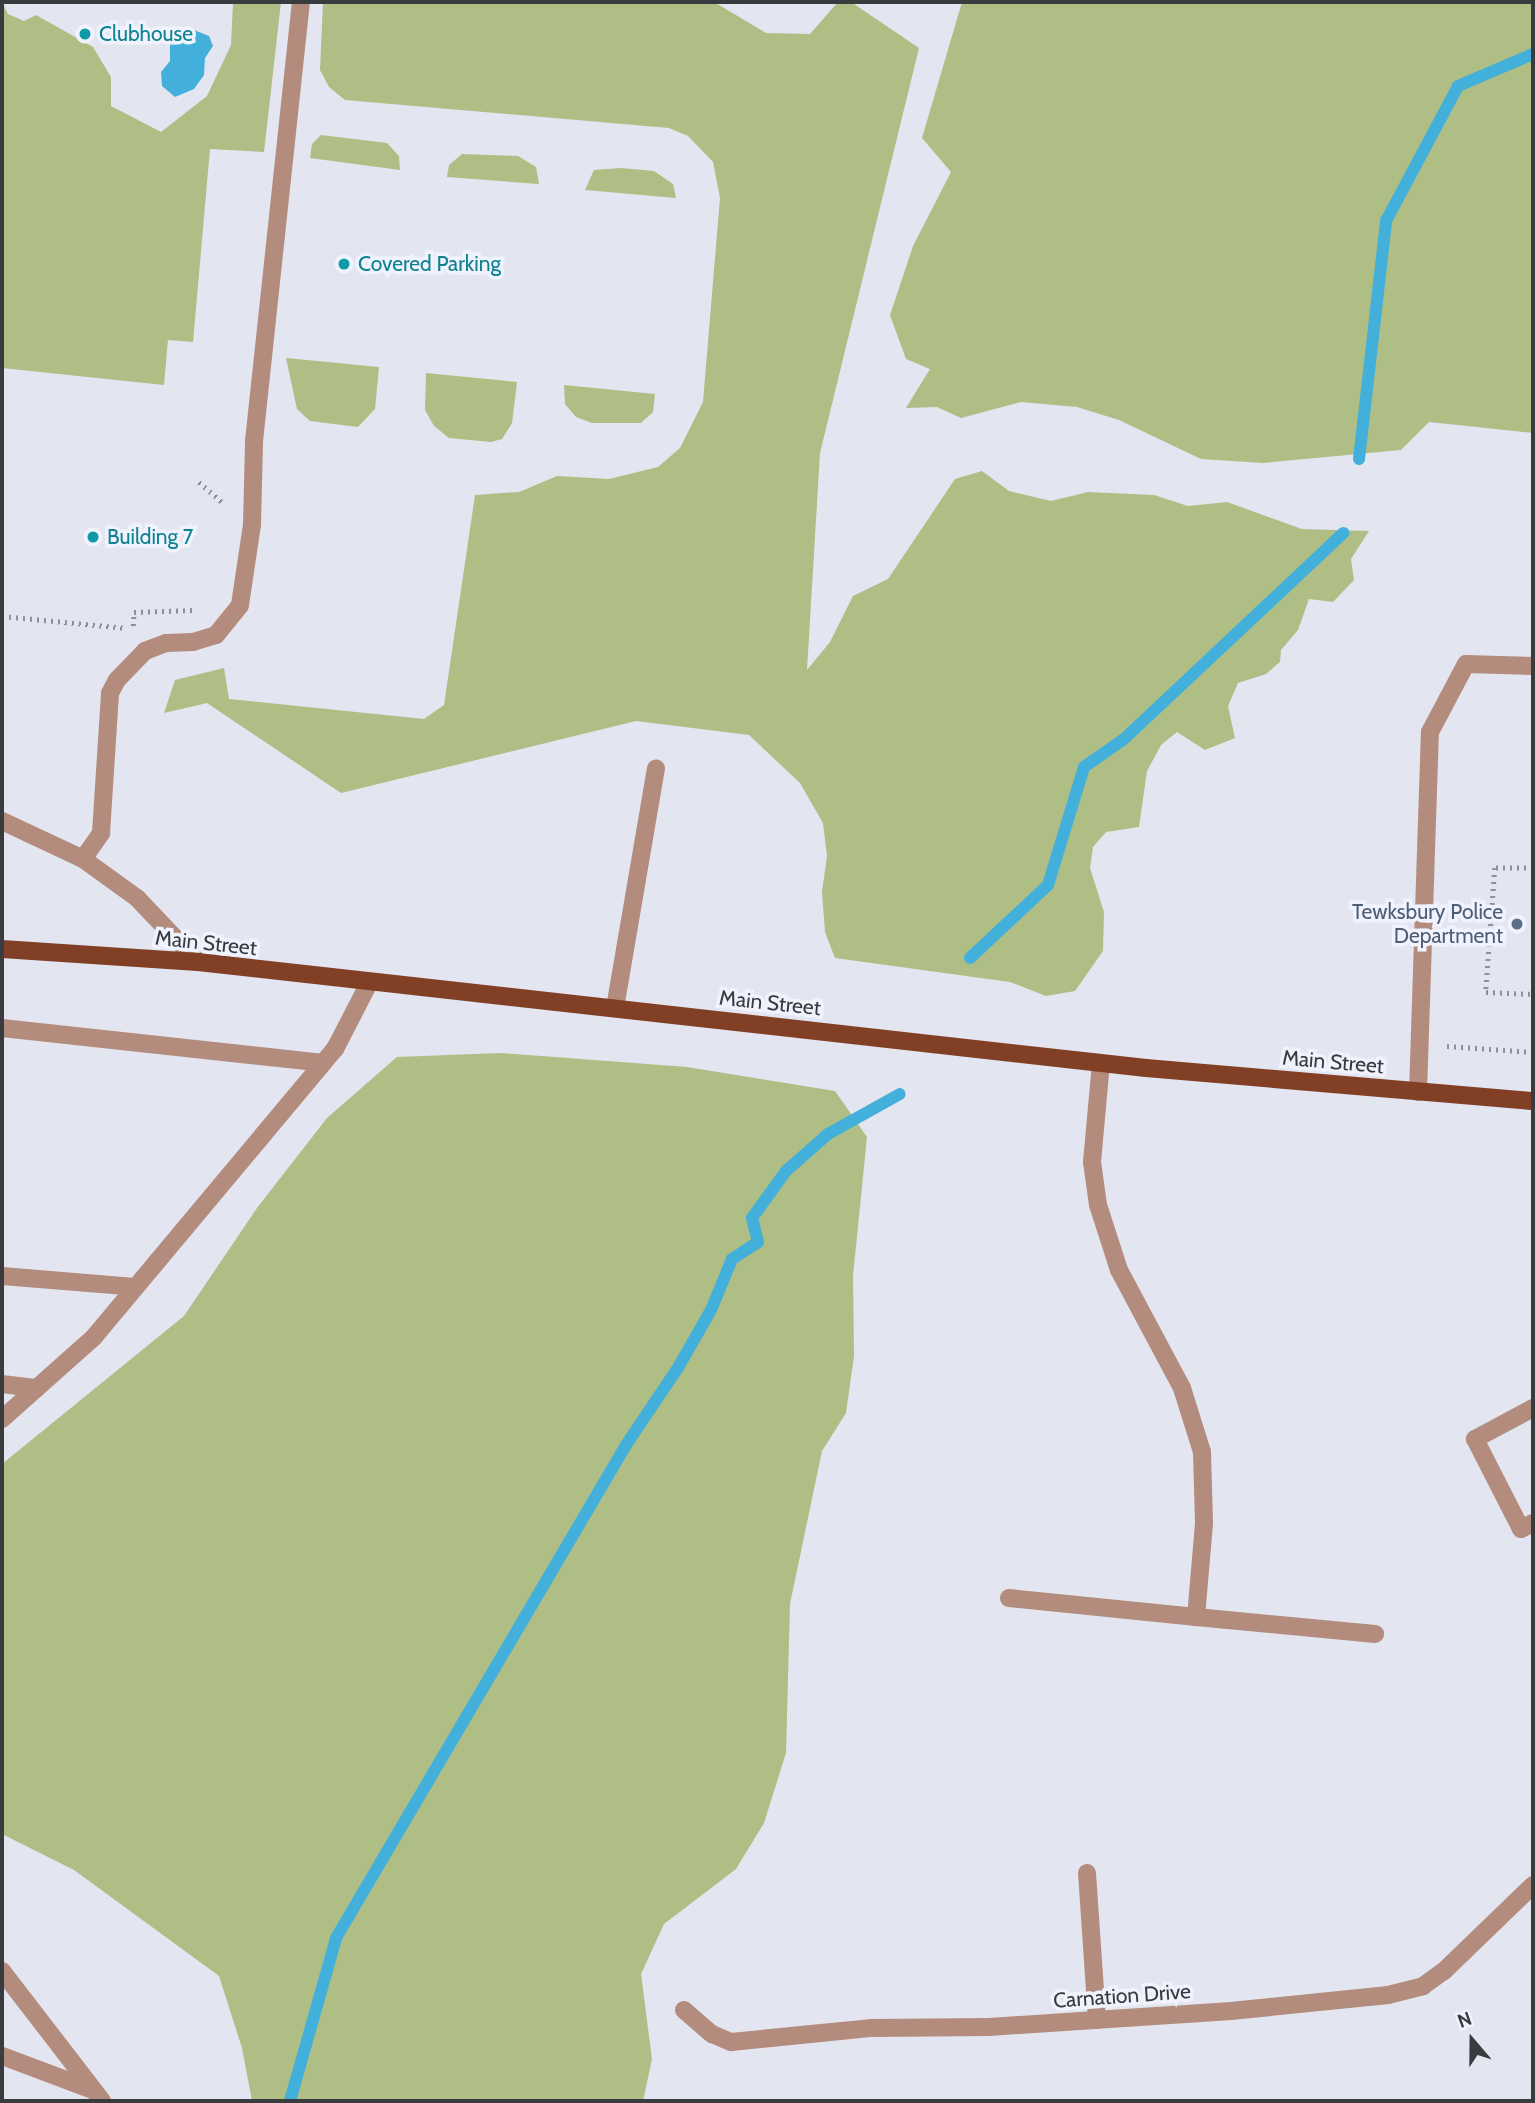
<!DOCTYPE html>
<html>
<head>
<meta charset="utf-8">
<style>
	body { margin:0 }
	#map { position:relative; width:1535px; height:2103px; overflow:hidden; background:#e3e5f0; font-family:Cabin,sans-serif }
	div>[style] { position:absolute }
	.green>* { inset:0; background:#aebe84 }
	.water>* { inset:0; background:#43b0db }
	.stream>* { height:12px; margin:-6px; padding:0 6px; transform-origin:6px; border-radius:6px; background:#43b0db }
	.path>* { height:4.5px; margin-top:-2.25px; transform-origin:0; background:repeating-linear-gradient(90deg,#8e9097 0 2px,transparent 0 7px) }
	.minor>* { height:18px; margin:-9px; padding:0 9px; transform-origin:9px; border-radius:9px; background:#b38c7e }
	.major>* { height:18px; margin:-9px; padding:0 9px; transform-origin:9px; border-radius:9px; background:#814026 }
	.dots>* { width:19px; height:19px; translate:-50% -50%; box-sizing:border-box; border:4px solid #f0f2fe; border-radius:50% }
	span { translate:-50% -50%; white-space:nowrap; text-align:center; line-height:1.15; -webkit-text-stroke:7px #f0f2fe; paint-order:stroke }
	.culture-label { font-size:21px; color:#0d838f }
	.left { translate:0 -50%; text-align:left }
	.service-label { font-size:21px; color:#4e5e75 }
	.right { translate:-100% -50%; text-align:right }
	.street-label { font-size:21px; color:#3a3b3f }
	.frame { position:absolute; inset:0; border:4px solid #3a3b3f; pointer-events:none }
	.north { position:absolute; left:1437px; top:2005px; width:70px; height:70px; -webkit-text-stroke:5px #f0f2fe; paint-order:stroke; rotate:340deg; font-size:19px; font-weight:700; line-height:28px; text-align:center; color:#3a3b3f }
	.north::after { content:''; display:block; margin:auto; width:24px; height:32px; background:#3a3b3f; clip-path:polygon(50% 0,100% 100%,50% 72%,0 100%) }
</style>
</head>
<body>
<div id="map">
	<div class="green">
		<div style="clip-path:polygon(2px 2px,8px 14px,24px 21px,36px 15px,93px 47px,111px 77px,111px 106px,161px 132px,207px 96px,231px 45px,233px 2px,281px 2px,264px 152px,210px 149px,193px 342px,168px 340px,164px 385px,2px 368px)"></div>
		<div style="clip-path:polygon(323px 2px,714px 2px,766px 33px,810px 34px,838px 2px,851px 2px,919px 48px,820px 453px,807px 670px,830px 642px,853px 596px,888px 579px,955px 479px,982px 471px,1009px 491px,1051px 501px,1088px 492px,1154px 495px,1188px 506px,1227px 502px,1302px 529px,1369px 531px,1351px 559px,1354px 580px,1333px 602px,1309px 599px,1298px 630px,1281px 650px,1280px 662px,1266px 674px,1238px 683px,1228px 706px,1235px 738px,1205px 750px,1177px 732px,1161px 745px,1147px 771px,1139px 827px,1106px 832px,1093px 847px,1090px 868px,1104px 912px,1103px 951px,1075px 991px,1046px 996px,1010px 982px,835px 958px,825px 932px,822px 892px,827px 856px,823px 823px,800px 783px,749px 735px,636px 721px,341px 793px,207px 703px,164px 713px,175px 680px,224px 668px,229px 699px,424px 719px,444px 705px,475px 495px,519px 492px,557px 476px,609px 479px,658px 467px,680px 448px,703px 402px,720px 198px,713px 162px,688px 136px,669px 128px,345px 100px,329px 87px,320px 70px)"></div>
		<div style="clip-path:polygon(962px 2px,1533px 2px,1533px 433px,1429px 422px,1401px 450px,1263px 463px,1201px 459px,1119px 420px,1077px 407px,1021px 402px,961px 418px,937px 407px,906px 408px,930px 369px,906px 359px,890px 315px,913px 246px,951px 172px,922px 138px)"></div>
		<div style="clip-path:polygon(321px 135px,387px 143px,399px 156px,400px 170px,310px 158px,312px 144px)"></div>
		<div style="clip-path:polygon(462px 154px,518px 156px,536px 167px,539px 184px,447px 177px,449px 165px)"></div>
		<div style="clip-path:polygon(621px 168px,654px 171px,673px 184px,676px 198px,585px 190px,594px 170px)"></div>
		<div style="clip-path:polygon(286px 358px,379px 367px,375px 409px,358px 427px,310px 421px,297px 409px)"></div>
		<div style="clip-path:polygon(426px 373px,517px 382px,512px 423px,502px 439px,491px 442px,449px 438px,434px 426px,425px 410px)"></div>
		<div style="clip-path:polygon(564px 385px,655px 394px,653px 412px,641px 423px,592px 423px,576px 417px,565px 404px)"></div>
		<div style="clip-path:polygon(501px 1053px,687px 1067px,835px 1091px,867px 1137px,853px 1276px,854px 1356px,846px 1413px,822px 1451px,790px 1604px,786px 1753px,764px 1823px,736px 1869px,664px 1924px,641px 1974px,652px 2059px,643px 2101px,252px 2101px,242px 2048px,219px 1976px,74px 1870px,2px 1834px,2px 1464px,184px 1316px,257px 1208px,327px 1118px,397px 1057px)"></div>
	</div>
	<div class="water">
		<div style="clip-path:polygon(194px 30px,209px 36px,213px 46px,205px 58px,204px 75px,194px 89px,175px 97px,162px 86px,161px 72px,170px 61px,170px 44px)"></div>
	</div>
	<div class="stream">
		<div style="left:1359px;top:459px;width:240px;rotate:-83.5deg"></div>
		<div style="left:1386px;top:221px;width:153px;rotate:-61.9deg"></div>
		<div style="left:1458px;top:86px;width:82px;rotate:-23.1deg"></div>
		<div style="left:970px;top:958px;width:107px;rotate:-43.1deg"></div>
		<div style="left:1048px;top:885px;width:123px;rotate:-73deg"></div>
		<div style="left:1084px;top:767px;width:49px;rotate:-35deg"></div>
		<div style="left:1124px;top:739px;width:301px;rotate:-43.2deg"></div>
		<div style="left:290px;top:2101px;width:169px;rotate:-74.2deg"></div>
		<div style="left:336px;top:1938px;width:572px;rotate:-59.53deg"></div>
		<div style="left:626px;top:1445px;width:95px;rotate:-56.1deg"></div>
		<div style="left:679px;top:1366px;width:64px;rotate:-60.3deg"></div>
		<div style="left:711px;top:1310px;width:55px;rotate:-67.6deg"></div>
		<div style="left:732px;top:1259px;width:31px;rotate:-33deg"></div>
		<div style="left:758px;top:1242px;width:25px;rotate:-104deg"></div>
		<div style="left:752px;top:1218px;width:58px;rotate:-54.1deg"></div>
		<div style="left:786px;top:1171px;width:56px;rotate:-41.4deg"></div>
		<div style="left:828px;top:1134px;width:82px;rotate:-29.1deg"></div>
	</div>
	<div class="path">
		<div style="left:199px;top:482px;width:30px;rotate:41deg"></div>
		<div style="left:2px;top:616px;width:125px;rotate:5.5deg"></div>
		<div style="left:133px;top:626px;width:14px;rotate:-86deg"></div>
		<div style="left:134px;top:612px;width:60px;rotate:-1.9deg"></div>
		<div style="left:1533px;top:868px;width:38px;rotate:180deg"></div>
		<div style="left:1495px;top:868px;width:124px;rotate:94.2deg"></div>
		<div style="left:1486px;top:992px;width:47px;rotate:2.4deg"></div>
		<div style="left:1447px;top:1046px;width:86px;rotate:4deg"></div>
	</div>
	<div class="minor">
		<div style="left:2px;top:821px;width:89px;rotate:25.1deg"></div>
		<div style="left:83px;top:859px;width:67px;rotate:35.8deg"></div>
		<div style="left:137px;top:898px;width:88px;rotate:46.4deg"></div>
		<div style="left:83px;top:859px;width:32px;rotate:-55deg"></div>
		<div style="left:101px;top:833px;width:140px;rotate:-86.3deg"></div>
		<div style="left:110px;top:693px;width:15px;rotate:-62deg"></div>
		<div style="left:117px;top:680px;width:40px;rotate:-46deg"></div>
		<div style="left:145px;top:651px;width:22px;rotate:-21deg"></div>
		<div style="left:166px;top:643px;width:27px;rotate:-2deg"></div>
		<div style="left:193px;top:642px;width:24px;rotate:-17deg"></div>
		<div style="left:216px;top:635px;width:38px;rotate:-51deg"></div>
		<div style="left:240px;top:605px;width:81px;rotate:-81.5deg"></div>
		<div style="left:252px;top:525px;width:84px;rotate:-88.6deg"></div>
		<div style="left:254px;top:441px;width:442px;rotate:-83.9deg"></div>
		<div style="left:615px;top:1008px;width:243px;rotate:-80.3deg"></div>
		<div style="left:2px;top:1028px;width:323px;rotate:6.2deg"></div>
		<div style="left:1418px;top:1092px;width:360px;rotate:-88.1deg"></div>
		<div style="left:1430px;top:732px;width:77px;rotate:-62.1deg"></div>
		<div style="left:1466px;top:664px;width:67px;rotate:1.7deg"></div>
		<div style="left:2px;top:1276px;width:133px;rotate:4.7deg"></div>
		<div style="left:2px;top:1384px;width:35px;rotate:7deg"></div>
		<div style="left:1533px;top:1408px;width:66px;rotate:151.9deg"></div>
		<div style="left:1475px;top:1439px;width:101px;rotate:62.9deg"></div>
		<div style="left:1521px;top:1529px;width:13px;rotate:-27deg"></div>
		<div style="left:2px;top:1419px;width:123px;rotate:-41.7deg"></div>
		<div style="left:94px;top:1337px;width:376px;rotate:-50.1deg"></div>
		<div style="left:335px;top:1049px;width:74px;rotate:-62.7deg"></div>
		<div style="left:1009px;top:1598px;width:188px;rotate:5.8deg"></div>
		<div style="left:1196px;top:1617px;width:94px;rotate:-85.1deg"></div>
		<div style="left:1204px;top:1523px;width:71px;rotate:-91.6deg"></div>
		<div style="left:1202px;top:1452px;width:67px;rotate:-107.4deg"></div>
		<div style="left:1182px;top:1388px;width:134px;rotate:-118.1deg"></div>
		<div style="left:1119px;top:1270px;width:68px;rotate:-107.9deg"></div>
		<div style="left:1098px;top:1205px;width:43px;rotate:-97.9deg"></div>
		<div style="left:1092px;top:1162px;width:99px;rotate:-84.8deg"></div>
		<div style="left:1196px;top:1617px;width:180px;rotate:5.4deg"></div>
		<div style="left:1087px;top:1873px;width:147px;rotate:86.1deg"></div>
		<div style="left:2px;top:1971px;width:164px;rotate:52.4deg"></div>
		<div style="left:684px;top:2010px;width:37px;rotate:41deg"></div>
		<div style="left:712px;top:2034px;width:21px;rotate:23deg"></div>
		<div style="left:731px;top:2042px;width:142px;rotate:-5.7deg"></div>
		<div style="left:872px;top:2028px;width:117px;rotate:-0.5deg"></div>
		<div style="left:989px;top:2027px;width:243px;rotate:-3.8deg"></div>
		<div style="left:1231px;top:2011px;width:158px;rotate:-5.8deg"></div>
		<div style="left:1388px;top:1995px;width:36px;rotate:-14deg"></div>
		<div style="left:1423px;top:1986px;width:26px;rotate:-36deg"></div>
		<div style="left:1444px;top:1971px;width:124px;rotate:-44deg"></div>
		<div style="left:2px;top:2056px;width:97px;rotate:20.5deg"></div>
	</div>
	<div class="major">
		<div style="left:2px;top:949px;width:196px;rotate:3.8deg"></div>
		<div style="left:198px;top:962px;width:954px;rotate:6.38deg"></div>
		<div style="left:1146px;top:1068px;width:388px;rotate:4.9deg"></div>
	</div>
	<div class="dots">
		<div style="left:85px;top:34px;background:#0f9aa8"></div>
		<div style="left:344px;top:264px;background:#0f9aa8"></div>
		<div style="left:93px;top:537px;background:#0f9aa8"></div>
		<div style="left:1517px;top:924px;background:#5c6f8a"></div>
	</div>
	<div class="culture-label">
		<span class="left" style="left:99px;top:34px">Clubhouse</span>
		<span class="left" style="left:358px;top:264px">Covered Parking</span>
		<span class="left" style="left:107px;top:537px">Building 7</span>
	</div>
	<div class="service-label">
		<span class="right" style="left:1503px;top:924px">Tewksbury Police<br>Department</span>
	</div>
	<div class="street-label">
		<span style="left:206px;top:943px;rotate:6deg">Main Street</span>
		<span style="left:770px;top:1003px;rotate:6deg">Main Street</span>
		<span style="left:1333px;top:1062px;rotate:5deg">Main Street</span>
		<span style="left:1122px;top:1996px;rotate:-4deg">Carnation Drive</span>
	</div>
	<div class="frame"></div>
	<div class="north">N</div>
</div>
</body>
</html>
